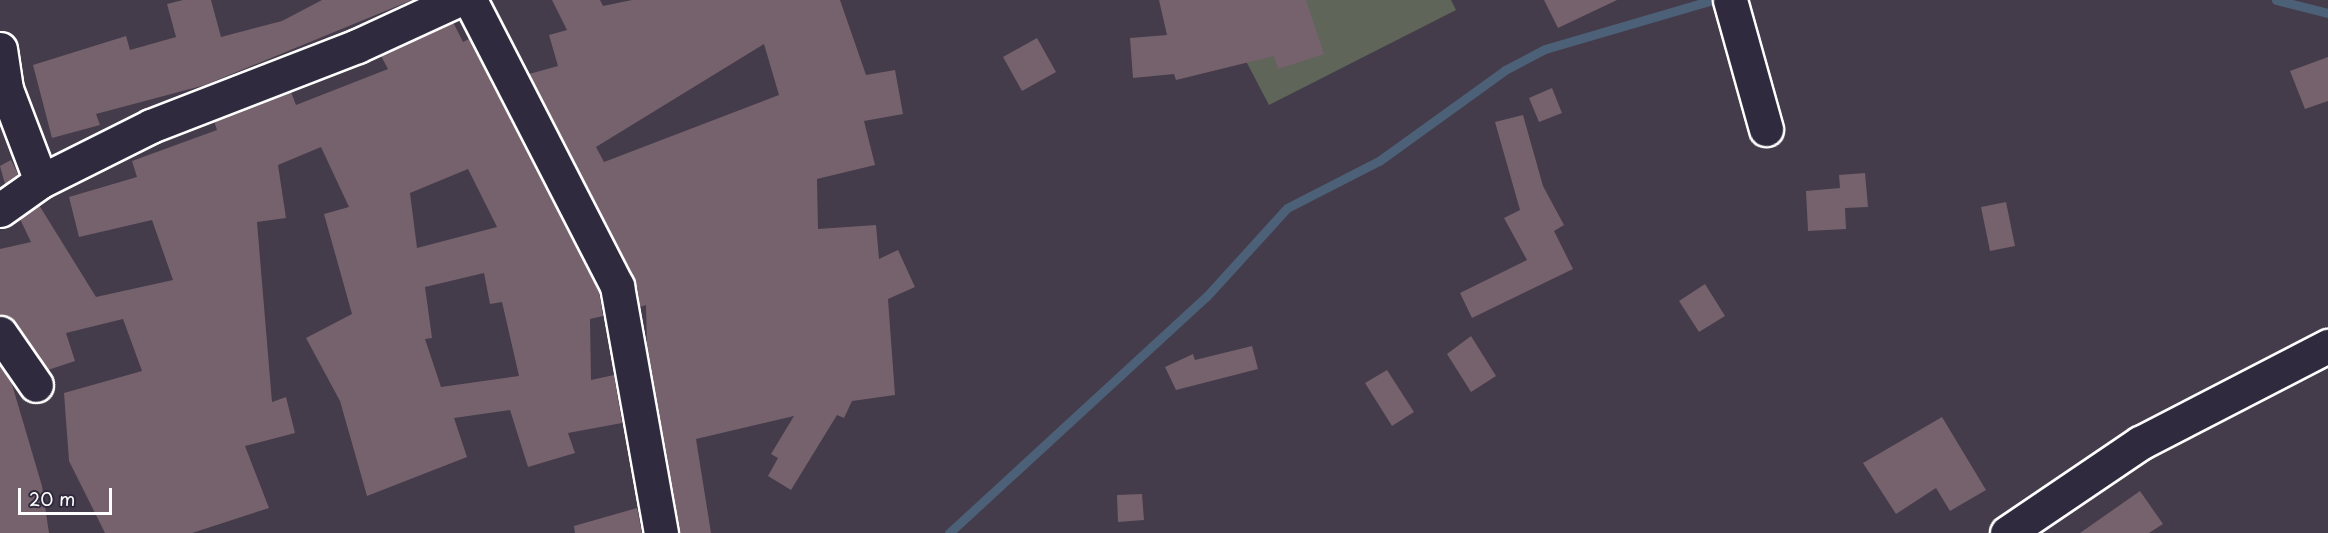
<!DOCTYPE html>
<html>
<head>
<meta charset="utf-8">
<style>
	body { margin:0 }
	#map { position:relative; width:2328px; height:533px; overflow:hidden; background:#443b4b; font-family:"Playpen Sans",sans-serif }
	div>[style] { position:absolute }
	.green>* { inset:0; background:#5f6659 }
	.stream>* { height:9px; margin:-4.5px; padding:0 4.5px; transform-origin:4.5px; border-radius:4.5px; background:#4c6177 }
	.building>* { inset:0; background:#76626c }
	.roads { filter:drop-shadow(2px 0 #fff) drop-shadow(-2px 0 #fff) drop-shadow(0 2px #fff) drop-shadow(0 -2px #fff) }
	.street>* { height:33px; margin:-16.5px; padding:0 16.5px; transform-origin:16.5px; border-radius:16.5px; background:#2f2a3d }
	span { translate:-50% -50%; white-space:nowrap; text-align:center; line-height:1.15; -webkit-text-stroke:6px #2f2a3d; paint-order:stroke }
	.scale { position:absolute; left:18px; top:488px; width:94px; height:27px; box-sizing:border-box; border:3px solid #fff; border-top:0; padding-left:8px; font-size:18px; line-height:21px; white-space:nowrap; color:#fff; -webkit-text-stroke:4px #2f2a3d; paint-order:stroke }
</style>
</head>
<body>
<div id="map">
	<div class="green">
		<div style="clip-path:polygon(1214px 0,1451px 0,1456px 10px,1269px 105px)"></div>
	</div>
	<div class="stream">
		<div style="left:2276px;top:0;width:54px;rotate:14deg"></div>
		<div style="left:949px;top:533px;width:349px;rotate:-42.6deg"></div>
		<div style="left:1206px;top:297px;width:120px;rotate:-47.7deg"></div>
		<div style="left:1287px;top:208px;width:103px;rotate:-27.1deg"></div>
		<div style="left:1379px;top:161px;width:155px;rotate:-35.8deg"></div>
		<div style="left:1505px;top:70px;width:45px;rotate:-27.7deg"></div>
		<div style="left:1545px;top:49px;width:175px;rotate:-16.3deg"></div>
	</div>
	<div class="building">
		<div style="clip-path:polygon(183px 0,211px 0,221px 37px,282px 21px,322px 0,412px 0,205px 85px,96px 114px,100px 125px,52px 138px,33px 65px,126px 36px,130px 50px,176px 37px,167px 4px)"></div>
		<div style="clip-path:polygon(evenodd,552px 0,600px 0,603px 6px,632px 0,840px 0,866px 75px,895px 70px,903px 114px,864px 121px,875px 165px,817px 179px,818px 229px,876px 225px,879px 259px,898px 250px,915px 287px,888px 299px,895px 395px,852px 401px,844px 418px,837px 415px,791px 490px,768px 476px,778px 458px,771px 454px,794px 416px,696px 439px,711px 533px,679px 533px,647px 349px,646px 305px,640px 307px,634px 277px,529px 74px,558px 66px,549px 35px,567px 30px,552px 0,764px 44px,779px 95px,604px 162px,596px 147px,764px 44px)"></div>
		<div style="clip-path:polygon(1159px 0,1306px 0,1324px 54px,1278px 69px,1274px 56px,1176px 80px,1174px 74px,1133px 78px,1130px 38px,1167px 35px)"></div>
		<div style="clip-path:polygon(1544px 0,1617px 0,1558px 28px)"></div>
		<div style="clip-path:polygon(evenodd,453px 22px,463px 42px,469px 39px,599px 292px,603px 316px,590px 319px,591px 380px,614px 375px,622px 423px,568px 433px,575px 453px,528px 467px,510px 410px,454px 418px,467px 457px,367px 496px,340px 401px,306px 338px,352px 314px,324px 214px,349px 207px,321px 147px,278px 165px,286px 218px,257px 222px,272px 402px,286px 397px,295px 433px,245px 446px,269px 508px,192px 533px,105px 533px,69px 461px,64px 393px,142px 371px,123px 319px,66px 333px,75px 361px,48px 370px,15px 322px,0 315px,0 249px,31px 242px,20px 219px,39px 205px,96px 297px,173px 280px,152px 220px,79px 237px,69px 197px,137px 177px,132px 161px,217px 130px,214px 121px,291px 92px,296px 105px,388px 69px,381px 56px,453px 22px,468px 169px,497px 227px,417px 248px,410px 193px,468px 169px,453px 22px,484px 273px,490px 304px,502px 302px,519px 376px,441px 387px,425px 339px,432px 338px,425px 287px,484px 273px)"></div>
		<div style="clip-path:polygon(1037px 38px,1056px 72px,1022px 91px,1003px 57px)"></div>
		<div style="clip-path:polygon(2328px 57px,2328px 101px,2305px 109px,2290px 71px)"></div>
		<div style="clip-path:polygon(1552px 88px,1562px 113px,1539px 122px,1529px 98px)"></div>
		<div style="clip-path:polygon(1523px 115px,1543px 186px,1564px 225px,1554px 231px,1573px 269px,1472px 318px,1460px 293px,1527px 260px,1504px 218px,1520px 210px,1495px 122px)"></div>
		<div style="clip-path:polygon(11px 160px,18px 174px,5px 184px,0 166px)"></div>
		<div style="clip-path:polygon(1865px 173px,1868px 207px,1845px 208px,1846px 229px,1808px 231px,1806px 191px,1840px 188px,1839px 175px)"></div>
		<div style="clip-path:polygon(2006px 202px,2015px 246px,1990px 251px,1981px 207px)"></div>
		<div style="clip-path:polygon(1705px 284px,1725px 316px,1699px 332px,1679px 301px)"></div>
		<div style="clip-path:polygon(1471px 336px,1496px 376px,1471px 392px,1447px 354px)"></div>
		<div style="clip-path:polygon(1252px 346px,1258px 369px,1176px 390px,1165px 367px,1193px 354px,1195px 360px)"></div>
		<div style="clip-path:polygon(0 366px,11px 381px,42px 486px,49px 533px,0 533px)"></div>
		<div style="clip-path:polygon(1387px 370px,1414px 412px,1392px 426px,1365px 383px)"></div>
		<div style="clip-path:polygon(1942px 417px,1986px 490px,1950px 511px,1936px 488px,1896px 514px,1863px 463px)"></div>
		<div style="clip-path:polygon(2140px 491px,2163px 524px,2149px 533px,2080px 533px)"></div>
		<div style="clip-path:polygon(1142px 494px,1144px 520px,1118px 522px,1117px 495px)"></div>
		<div style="clip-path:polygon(637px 508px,642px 533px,575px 533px,574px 526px)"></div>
	</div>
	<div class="roads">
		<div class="street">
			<div style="left:470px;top:0;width:322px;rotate:62.8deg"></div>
			<div style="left:617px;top:286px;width:251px;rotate:79.9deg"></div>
			<div style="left:1730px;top:0;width:134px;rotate:74.4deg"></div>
			<div style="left:0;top:49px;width:40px;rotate:81.5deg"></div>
			<div style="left:6px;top:89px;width:98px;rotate:69.2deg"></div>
			<div style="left:0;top:210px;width:50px;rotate:-35.3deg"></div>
			<div style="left:41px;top:181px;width:123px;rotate:-26.6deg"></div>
			<div style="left:151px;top:126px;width:221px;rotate:-21.2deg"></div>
			<div style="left:357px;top:46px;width:110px;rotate:-24.7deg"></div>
			<div style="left:0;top:333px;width:63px;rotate:55.3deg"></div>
			<div style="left:2007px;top:533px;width:161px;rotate:-34.1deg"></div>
			<div style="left:2140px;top:443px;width:212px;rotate:-27.3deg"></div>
		</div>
	</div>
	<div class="scale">20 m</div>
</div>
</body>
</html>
